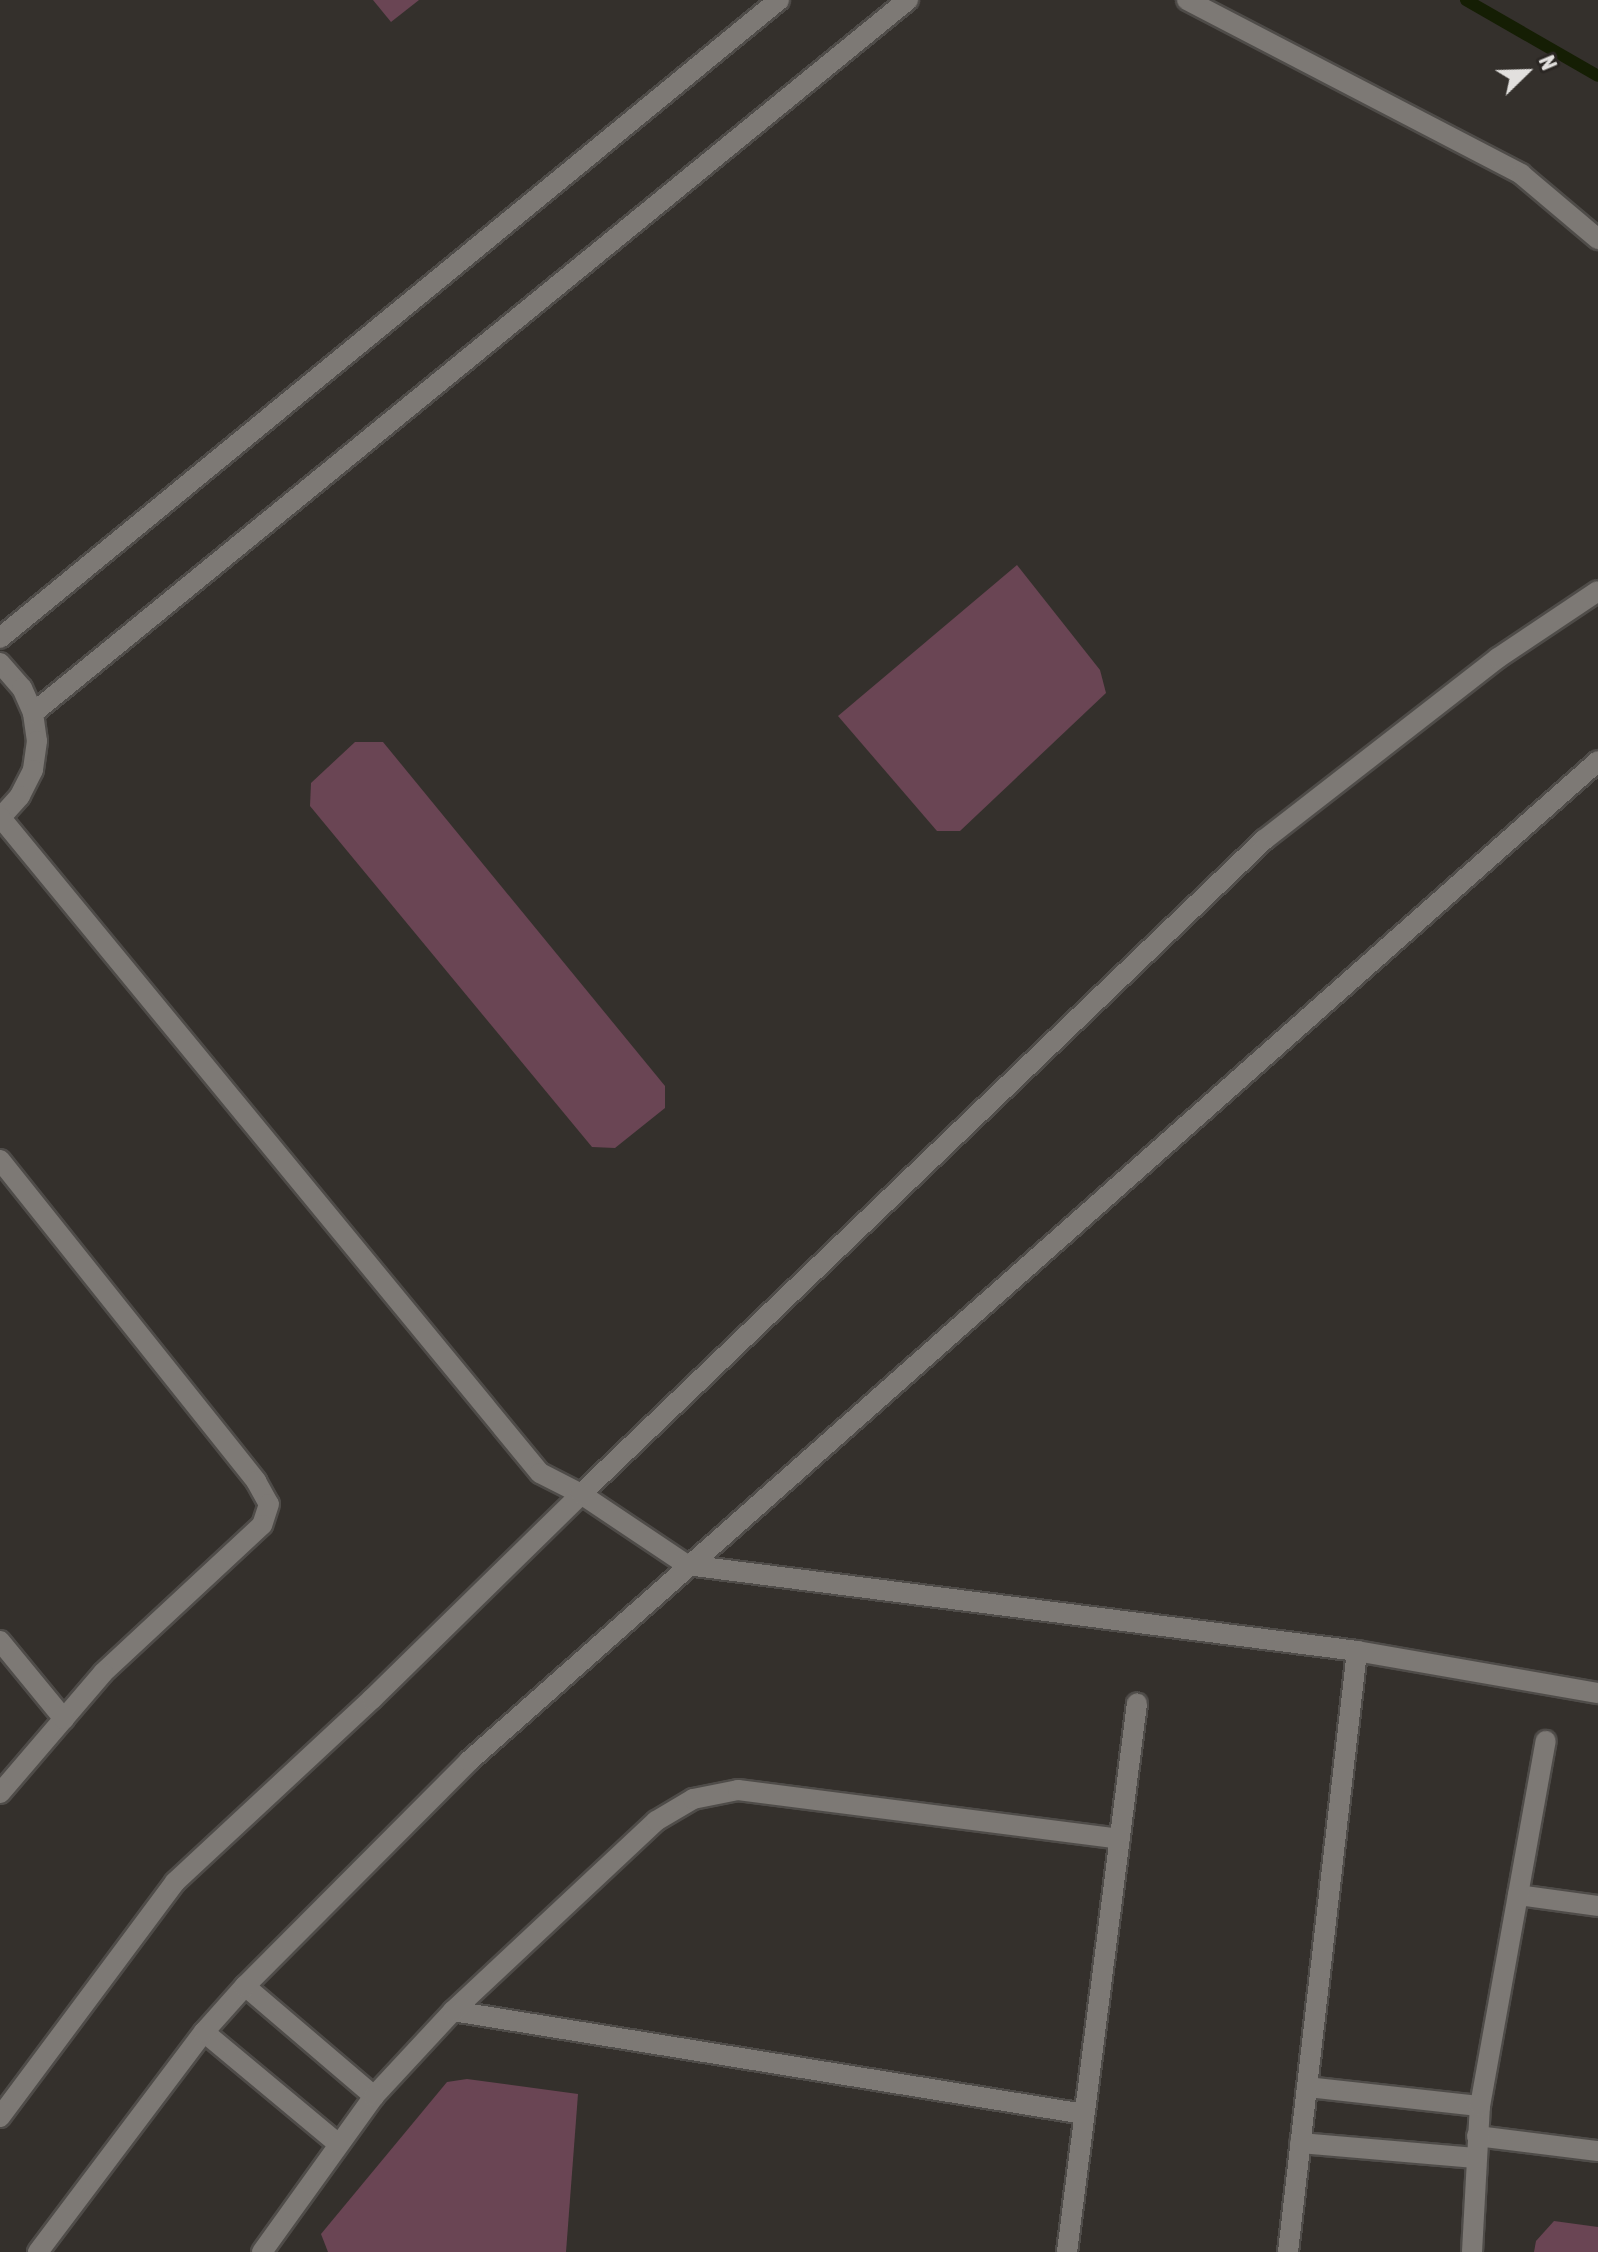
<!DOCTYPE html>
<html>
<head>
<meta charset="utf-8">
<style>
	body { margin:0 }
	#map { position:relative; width:1598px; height:2252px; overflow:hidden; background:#34302c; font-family:"Asap Condensed",sans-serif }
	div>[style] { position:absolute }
	.green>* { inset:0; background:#6a4554 }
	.stream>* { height:12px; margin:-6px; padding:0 6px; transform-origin:6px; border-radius:6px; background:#151e04 }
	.roads { filter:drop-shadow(2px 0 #4f4c49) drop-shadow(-2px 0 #4f4c49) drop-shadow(0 2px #4f4c49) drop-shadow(0 -2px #4f4c49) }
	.minor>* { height:20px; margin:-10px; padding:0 10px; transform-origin:10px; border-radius:10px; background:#7d7975 }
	span { translate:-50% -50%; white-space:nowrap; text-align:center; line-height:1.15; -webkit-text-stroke:6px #2a2623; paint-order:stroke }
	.north { position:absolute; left:1486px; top:32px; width:80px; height:80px; -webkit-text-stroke:6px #2a2623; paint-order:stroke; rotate:67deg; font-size:22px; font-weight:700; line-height:32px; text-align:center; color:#e2e0de }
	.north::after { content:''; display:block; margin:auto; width:28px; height:36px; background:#e2e0de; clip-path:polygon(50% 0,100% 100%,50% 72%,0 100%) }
</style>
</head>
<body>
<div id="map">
	<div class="green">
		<div style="clip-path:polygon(373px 0,419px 0,391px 22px)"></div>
		<div style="clip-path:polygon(1017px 565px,1100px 670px,1106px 693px,960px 831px,937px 831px,838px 716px)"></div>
		<div style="clip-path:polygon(355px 742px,383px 742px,665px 1086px,665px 1108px,615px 1148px,592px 1147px,310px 806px,311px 783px)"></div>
		<div style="clip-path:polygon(467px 2079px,578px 2094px,566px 2252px,328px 2252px,321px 2234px,447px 2082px)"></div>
		<div style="clip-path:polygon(1554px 2221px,1598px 2227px,1598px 2252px,1534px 2252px,1536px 2241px)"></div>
	</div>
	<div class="stream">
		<div style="left:1466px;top:0;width:152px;rotate:29.9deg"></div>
	</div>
	<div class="roads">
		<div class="minor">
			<div style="left:1187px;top:0;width:377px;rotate:27.5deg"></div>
			<div style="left:1521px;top:174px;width:101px;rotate:40.2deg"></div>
			<div style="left:0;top:638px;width:1007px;rotate:-39.32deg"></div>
			<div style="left:0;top:663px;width:33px;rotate:49deg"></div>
			<div style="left:22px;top:688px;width:27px;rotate:66deg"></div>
			<div style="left:33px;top:713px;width:28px;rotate:82deg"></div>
			<div style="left:37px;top:741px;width:29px;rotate:98deg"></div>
			<div style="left:33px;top:770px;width:29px;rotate:117deg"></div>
			<div style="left:20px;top:796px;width:30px;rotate:132deg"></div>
			<div style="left:33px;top:713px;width:1129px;rotate:-39.18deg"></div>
			<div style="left:1px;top:818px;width:848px;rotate:50.55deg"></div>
			<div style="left:540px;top:1473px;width:46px;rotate:27.1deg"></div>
			<div style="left:581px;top:1494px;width:128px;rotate:33.8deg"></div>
			<div style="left:687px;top:1565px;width:675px;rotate:7.31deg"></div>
			<div style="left:1357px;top:1651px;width:245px;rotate:9.9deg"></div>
			<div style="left:0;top:1160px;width:411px;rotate:51.4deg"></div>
			<div style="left:256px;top:1481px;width:26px;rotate:61deg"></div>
			<div style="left:269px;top:1504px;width:22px;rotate:108deg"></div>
			<div style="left:262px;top:1525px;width:217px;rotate:137.1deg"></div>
			<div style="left:103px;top:1673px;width:158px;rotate:130.6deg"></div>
			<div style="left:0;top:1641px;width:101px;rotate:50.6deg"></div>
			<div style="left:1518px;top:1895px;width:81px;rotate:7.8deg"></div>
			<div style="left:245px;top:1986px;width:170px;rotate:40.5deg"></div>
			<div style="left:453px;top:2011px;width:639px;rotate:9.27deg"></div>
			<div style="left:204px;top:2032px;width:173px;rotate:39.8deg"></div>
			<div style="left:1307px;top:2087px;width:174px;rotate:6.3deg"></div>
			<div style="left:0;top:2117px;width:293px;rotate:-53.3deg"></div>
			<div style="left:175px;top:1882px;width:269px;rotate:-42.9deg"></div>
			<div style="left:372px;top:1699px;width:293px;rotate:-44.4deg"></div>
			<div style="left:581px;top:1494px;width:946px;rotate:-43.76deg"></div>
			<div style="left:1264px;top:840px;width:296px;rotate:-37.9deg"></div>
			<div style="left:1498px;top:658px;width:120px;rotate:-33.8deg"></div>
			<div style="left:1477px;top:2136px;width:122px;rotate:7.1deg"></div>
			<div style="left:1300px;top:2143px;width:176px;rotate:4.9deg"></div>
			<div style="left:38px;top:2252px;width:276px;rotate:-53deg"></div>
			<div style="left:204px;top:2032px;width:62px;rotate:-48.3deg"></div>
			<div style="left:245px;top:1986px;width:317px;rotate:-45.1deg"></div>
			<div style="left:469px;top:1761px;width:1508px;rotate:-41.53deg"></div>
			<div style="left:262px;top:2252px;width:192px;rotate:-54.3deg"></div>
			<div style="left:374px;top:2096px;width:116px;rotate:-47.1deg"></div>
			<div style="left:453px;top:2011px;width:278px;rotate:-43.1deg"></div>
			<div style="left:656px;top:1821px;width:43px;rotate:-30.7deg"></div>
			<div style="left:693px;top:1799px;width:46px;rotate:-11.3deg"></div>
			<div style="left:738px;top:1790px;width:385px;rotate:7.3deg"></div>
			<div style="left:1067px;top:2252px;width:553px;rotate:-82.73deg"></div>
			<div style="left:1288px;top:2252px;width:605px;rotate:-83.45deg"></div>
			<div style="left:1472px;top:2252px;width:146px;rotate:-86.9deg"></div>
			<div style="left:1480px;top:2106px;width:371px;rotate:-79.8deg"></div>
		</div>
	</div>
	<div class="north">N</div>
</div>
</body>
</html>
